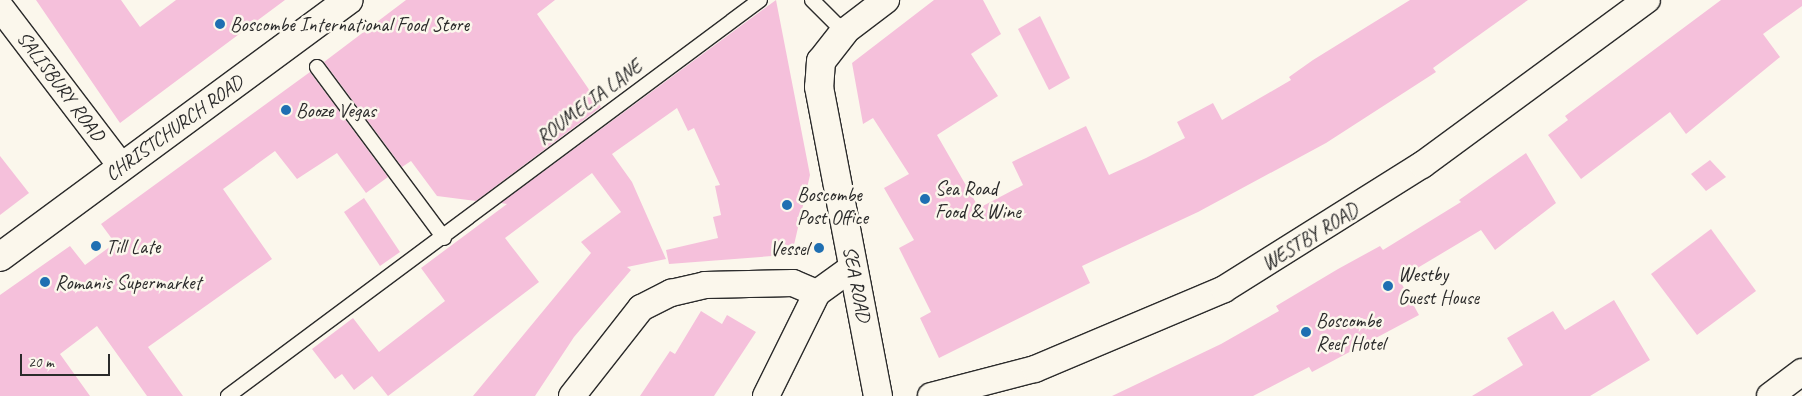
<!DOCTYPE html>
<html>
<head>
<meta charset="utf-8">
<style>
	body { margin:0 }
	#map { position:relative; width:1802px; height:396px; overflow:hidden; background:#fbf7ec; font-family:Caveat,sans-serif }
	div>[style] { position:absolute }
	.building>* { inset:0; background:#f5c0db }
	.roads { filter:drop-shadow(1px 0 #2b2b2b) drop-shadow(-1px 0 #2b2b2b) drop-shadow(0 1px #2b2b2b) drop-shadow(0 -1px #2b2b2b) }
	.lane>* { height:14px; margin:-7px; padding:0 7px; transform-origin:7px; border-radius:7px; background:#fbf7ec }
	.street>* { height:26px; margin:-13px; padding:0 13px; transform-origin:13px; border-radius:13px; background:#fbf7ec }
	.secondary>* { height:28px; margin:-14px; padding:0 14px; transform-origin:14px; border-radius:14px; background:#fbf7ec }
	.primary>* { height:28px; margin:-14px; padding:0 14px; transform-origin:14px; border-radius:14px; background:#fbf7ec }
	.dots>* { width:14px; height:14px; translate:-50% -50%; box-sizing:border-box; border:2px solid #fbf7ec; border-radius:50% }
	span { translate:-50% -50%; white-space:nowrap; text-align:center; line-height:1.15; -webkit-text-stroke:5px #fbf7ec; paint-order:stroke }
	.poi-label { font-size:20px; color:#2b2b2b }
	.left { translate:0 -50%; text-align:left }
	.right { translate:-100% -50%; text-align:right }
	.street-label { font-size:20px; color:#2b2b2b }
	.scale { position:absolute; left:20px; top:354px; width:90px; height:22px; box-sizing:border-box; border:2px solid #2b2b2b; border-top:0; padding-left:6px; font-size:15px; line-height:18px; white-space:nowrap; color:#2b2b2b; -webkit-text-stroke:4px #fbf7ec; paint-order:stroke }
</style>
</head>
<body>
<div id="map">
	<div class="building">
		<div style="clip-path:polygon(36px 0,121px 0,140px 27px,176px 0,285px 0,120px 123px)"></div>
		<div style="clip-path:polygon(406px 0,555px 0,537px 14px,601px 107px,476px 201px,437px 196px,411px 161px,402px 167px,324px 62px)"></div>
		<div style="clip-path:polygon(776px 0,810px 175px,794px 245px,785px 255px,669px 264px,666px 250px,718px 238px,713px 217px,721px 215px,715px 186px,720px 185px,694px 128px,688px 131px,677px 108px,612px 154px,632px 182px,666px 259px,627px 267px,631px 270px,574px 337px,535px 396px,473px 396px,591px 253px,581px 242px,621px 212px,592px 173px,505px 238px,539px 282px,388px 396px,372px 376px,354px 390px,342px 374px,335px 379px,312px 349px,353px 318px,379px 352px,445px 301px,421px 268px,507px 204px,501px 203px)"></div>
		<div style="clip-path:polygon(934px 0,983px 0,1001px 34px,971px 54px,998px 96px,937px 135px,979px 208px,1023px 185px,1012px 162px,1086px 126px,1109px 175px,1146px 158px,1185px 138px,1177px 122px,1213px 103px,1222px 120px,1291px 80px,1289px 77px,1313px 60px,1410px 0,1528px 0,1433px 68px,1436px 72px,1326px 143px,1198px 212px,1082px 266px,1090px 283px,939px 358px,920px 318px,931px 312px,899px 248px,914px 240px,884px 188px,909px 174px,873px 118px,863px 124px,852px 63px)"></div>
		<div style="clip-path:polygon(1721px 0,1802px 0,1802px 6px,1763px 34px,1780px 57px,1686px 134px,1670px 112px,1581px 179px,1548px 135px,1568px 120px,1565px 116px)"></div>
		<div style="clip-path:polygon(1040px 16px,1070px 78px,1049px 90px,1018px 29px)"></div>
		<div style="clip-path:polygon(310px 72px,388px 177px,366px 193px,337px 153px,297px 179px,275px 151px,223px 189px,272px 259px,148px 347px,183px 396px,147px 396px,97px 326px,60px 354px,90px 396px,0 396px,0 295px,70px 246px,85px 265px,115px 243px,101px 224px)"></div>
		<div style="clip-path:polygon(1526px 153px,1556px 203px,1495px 250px,1481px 230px,1399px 279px,1419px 315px,1312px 372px,1309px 367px,1253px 396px,1112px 396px,1221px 344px,1279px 311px,1276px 306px,1338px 269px,1380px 246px,1383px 250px,1461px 202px,1459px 200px)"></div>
		<div style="clip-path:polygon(0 156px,29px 193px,0 215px)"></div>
		<div style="clip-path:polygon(1710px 160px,1726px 177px,1706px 191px,1691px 174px)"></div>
		<div style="clip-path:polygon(364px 198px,400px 252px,380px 266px,344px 212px)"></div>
		<div style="clip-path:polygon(1711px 229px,1756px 291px,1697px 335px,1651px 274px)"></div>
		<div style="clip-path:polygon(1614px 300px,1650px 360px,1590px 396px,1472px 396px,1523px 365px,1507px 338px,1553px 311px,1565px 330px)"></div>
		<div style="clip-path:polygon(701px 311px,722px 324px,727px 315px,756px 332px,714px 396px,640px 396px,670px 351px,675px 354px)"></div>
	</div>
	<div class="roads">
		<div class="lane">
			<div style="left:812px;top:0;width:45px;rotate:45deg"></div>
			<div style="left:317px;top:67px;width:213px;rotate:53.4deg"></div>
			<div style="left:228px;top:396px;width:663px;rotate:-36.66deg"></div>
		</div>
		<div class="street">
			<div style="left:0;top:7px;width:200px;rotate:52.7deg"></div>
			<div style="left:844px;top:32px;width:53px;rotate:-37.3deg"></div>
			<div style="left:572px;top:396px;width:112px;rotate:-51.9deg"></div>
			<div style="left:641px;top:308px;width:34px;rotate:-27deg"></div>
			<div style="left:671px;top:293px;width:35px;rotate:-13deg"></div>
			<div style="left:705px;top:285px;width:88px;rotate:-1.3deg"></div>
			<div style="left:793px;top:283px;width:26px;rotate:23deg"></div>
			<div style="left:766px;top:396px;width:115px;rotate:-63.7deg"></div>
			<div style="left:817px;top:293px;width:44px;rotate:-35.8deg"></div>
			<div style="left:931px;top:396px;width:107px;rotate:-14.6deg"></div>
			<div style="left:1035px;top:369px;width:205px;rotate:-22.9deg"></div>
			<div style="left:1224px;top:289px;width:234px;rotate:-32.1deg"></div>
			<div style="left:1422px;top:165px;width:279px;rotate:-36.3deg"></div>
			<div style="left:1770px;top:396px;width:40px;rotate:-37deg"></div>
		</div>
		<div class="secondary">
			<div style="left:844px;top:32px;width:37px;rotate:128deg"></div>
			<div style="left:821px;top:61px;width:26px;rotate:94deg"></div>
			<div style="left:819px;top:87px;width:315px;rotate:79.2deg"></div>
		</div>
		<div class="primary">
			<div style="left:0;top:257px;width:433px;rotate:-36.4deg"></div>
		</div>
	</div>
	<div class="dots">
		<div style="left:220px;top:24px;background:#1f6fb2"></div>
		<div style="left:286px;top:110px;background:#1f6fb2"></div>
		<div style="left:925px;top:199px;background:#1f6fb2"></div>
		<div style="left:787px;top:205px;background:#1f6fb2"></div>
		<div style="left:96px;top:246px;background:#1f6fb2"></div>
		<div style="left:819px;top:248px;background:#1f6fb2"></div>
		<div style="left:45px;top:282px;background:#1f6fb2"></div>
		<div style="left:1388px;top:286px;background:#1f6fb2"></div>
		<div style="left:1306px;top:332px;background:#1f6fb2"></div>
	</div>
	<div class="poi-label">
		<span class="left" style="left:230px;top:24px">Boscombe International Food Store</span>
		<span class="left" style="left:296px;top:110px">Booze Vegas</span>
		<span class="left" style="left:935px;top:200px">Sea Road<br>Food &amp; Wine</span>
		<span class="left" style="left:797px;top:206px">Boscombe<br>Post Office</span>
		<span class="left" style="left:106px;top:246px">Till Late</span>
		<span class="right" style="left:809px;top:248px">Vessel</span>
		<span class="left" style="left:1398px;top:286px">Westby<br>Guest House</span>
		<span class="left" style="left:55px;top:282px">Romanis Supermarket</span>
		<span class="left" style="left:1316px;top:332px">Boscombe<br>Reef Hotel</span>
	</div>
	<div class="street-label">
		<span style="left:61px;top:86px;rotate:53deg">SALISBURY ROAD</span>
		<span style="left:589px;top:102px;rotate:-37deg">ROUMELIA LANE</span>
		<span style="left:174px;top:128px;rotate:-36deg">CHRISTCHURCH ROAD</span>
		<span style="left:1310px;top:237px;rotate:-32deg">WESTBY ROAD</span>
		<span style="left:857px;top:284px;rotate:79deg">SEA ROAD</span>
	</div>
	<div class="scale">20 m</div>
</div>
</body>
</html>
